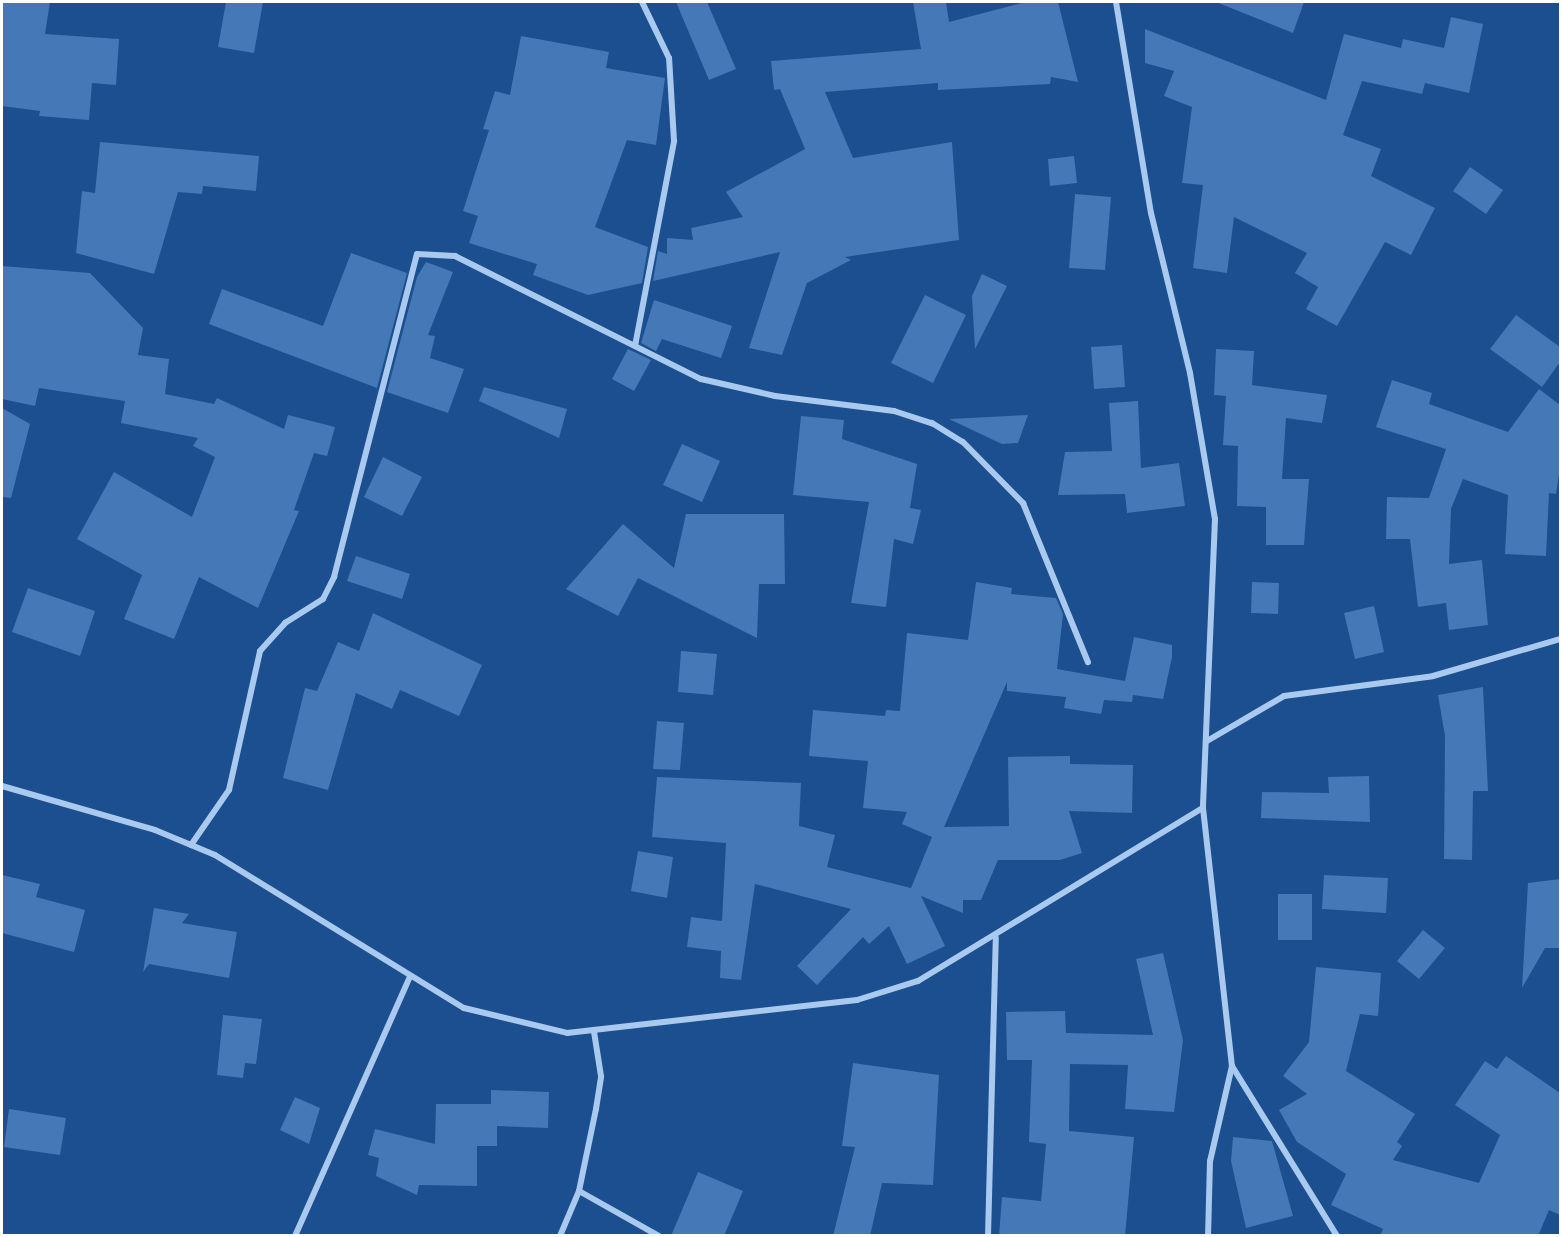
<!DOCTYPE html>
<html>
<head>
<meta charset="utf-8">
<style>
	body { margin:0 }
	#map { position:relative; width:1562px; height:1237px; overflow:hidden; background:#1b4f8f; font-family:Cabin,sans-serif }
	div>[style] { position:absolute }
	.building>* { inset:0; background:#4478b7 }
	.street>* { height:6px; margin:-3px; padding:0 3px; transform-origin:3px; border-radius:3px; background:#a9c9ee }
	span { translate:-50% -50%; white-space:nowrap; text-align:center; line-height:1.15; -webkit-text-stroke:6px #1b4f8f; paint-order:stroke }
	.frame { position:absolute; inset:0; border:3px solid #fff; pointer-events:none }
</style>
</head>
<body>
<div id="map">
	<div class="building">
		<div style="clip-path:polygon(2px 2px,50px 2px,45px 34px,119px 39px,116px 85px,92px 83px,89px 120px,39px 116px,40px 111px,2px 106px)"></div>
		<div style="clip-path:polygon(226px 2px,263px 2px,254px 53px,218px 47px)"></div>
		<div style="clip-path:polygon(676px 2px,707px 2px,736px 69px,709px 80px)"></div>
		<div style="clip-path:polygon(913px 2px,946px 2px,949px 22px,1026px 2px,1058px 2px,1078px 82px,1051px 77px,1050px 84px,938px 90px,938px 83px,825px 92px,853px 158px,952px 142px,959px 240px,845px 257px,851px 260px,807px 283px,782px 355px,749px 348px,780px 252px,653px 281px,658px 251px,667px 254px,667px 238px,693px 240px,691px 228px,743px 217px,726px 192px,805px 149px,780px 89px,774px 90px,771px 61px,921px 49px)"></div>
		<div style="clip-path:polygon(1216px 2px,1304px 2px,1293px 33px)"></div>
		<div style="clip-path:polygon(1451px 17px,1483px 24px,1469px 93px,1425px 83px,1422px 94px,1362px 81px,1343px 135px,1381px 149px,1371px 176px,1435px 208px,1411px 255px,1385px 242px,1337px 326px,1306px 309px,1318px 287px,1295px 273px,1307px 253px,1234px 217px,1227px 273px,1193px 268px,1203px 185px,1182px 183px,1192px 107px,1164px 96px,1174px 71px,1145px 63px,1145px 29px,1326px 100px,1344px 34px,1401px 48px,1403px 39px,1444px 48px)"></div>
		<div style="clip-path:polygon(521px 36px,609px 52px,606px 68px,665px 78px,656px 145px,627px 140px,595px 227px,648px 247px,642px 283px,588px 295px,533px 275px,537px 264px,469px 243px,478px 216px,463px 211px,489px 130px,483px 129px,495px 91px,510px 95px)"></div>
		<div style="clip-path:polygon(100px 142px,259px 156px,256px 191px,203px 186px,202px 194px,178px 192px,154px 274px,76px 253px,82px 191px,95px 193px)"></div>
		<div style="clip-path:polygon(1074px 156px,1077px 183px,1050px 186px,1048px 159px)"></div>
		<div style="clip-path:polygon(1470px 167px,1503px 190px,1486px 214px,1453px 191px)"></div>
		<div style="clip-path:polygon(1075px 194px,1111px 197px,1105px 270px,1069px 268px)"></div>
		<div style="clip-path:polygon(351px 253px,407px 273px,377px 388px,209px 324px,222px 289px,323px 326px)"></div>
		<div style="clip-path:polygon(426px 262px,453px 272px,428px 335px,435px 336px,430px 358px,464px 369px,448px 413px,387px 392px,417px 277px)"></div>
		<div style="clip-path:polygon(2px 266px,90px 273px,143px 328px,138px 355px,169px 359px,165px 394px,214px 404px,217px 398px,284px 429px,288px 415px,335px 427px,327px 456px,314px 453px,294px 510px,299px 511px,258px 608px,199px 577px,174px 639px,124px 619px,142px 575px,77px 539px,114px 472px,192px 517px,215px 457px,193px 446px,198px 438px,121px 423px,125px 401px,39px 388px,35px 406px,2px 399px)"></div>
		<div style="clip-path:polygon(982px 274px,1007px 286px,975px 349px,972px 296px)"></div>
		<div style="clip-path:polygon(925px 295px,966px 315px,933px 383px,891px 363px)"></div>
		<div style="clip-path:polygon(654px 300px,732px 326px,721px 358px,662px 339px,656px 351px,641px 343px)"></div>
		<div style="clip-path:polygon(1516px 315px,1560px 347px,1560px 362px,1542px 387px,1490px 349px)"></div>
		<div style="clip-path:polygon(1122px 345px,1125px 387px,1094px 389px,1091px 347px)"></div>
		<div style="clip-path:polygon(628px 349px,651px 360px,634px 391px,612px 379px)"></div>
		<div style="clip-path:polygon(1216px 349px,1254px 351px,1252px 385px,1327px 395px,1322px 423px,1286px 418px,1282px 479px,1309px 479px,1304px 545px,1266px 545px,1266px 507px,1237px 506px,1238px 446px,1223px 445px,1226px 396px,1214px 395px)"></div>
		<div style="clip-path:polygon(1392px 380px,1432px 393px,1429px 404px,1508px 432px,1539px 389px,1560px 405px,1560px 468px,1556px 494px,1549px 493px,1546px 556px,1505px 554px,1508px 495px,1463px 479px,1451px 509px,1449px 564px,1482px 560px,1488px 625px,1449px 630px,1446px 603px,1418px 607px,1410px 539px,1386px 539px,1387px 497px,1429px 498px,1446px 449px,1376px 427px)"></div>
		<div style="clip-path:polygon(484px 387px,567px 409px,559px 438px,479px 401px)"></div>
		<div style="clip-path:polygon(1138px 401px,1141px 468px,1179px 463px,1185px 506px,1127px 513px,1125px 494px,1058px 495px,1065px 452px,1112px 451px,1109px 403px)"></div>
		<div style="clip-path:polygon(2px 408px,30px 424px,11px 498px,2px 497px)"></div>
		<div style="clip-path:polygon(1028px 415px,1018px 443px,1002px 444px,949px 419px)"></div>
		<div style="clip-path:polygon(801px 416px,844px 420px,842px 439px,917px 464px,910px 508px,921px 510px,913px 544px,894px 539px,886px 607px,851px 603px,869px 502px,793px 495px)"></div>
		<div style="clip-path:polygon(682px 444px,720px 461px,702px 502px,663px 485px)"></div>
		<div style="clip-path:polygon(383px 457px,422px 477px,402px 516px,364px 497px)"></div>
		<div style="clip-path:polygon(686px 514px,784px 514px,785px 584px,759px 584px,757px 638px,638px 578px,618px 616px,566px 589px,623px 524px,674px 568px)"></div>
		<div style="clip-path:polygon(356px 556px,410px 574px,402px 599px,347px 581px)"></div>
		<div style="clip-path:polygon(976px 582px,1012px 588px,1011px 594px,1056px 598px,1063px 614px,1057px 669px,1125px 681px,1134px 637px,1172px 645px,1172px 657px,1163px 699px,1133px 695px,1132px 702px,1104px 700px,1101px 714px,1064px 708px,1066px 697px,1007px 691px,1007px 682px,944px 827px,1009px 826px,1008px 757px,1070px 756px,1070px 764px,1133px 765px,1132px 813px,1069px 811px,1082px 853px,1060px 860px,998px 860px,981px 900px,963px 900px,963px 913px,921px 896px,945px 946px,907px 964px,889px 926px,869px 944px,863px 937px,817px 985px,797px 966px,851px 909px,755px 884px,741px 980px,720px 978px,721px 951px,687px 947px,691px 917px,722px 921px,726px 843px,652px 837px,657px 777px,801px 783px,799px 826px,835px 835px,827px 867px,911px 888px,932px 837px,902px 824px,907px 812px,863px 808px,868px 761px,809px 756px,813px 710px,885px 716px,886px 710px,900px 711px,907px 633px,968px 640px)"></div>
		<div style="clip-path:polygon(1252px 582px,1279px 583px,1278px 614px,1251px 613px)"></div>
		<div style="clip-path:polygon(28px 588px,95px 611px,80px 656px,12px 632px)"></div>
		<div style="clip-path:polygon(1374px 606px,1384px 652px,1355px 659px,1344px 613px)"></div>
		<div style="clip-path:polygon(373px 613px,482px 665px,459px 716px,400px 690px,392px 709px,356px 693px,328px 790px,283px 778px,305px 688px,317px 691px,338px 642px,359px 651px)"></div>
		<div style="clip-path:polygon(681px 651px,717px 654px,713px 695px,678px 692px)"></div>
		<div style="clip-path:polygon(1483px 687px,1488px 791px,1473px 791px,1472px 860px,1444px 859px,1445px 736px,1438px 695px)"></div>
		<div style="clip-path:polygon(657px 721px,684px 723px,680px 770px,653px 769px)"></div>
		<div style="clip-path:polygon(1369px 776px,1370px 822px,1261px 818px,1262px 792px,1329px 793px,1328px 777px)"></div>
		<div style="clip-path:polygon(638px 851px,673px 857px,667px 898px,631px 891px)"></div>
		<div style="clip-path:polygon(2px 875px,40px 884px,36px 897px,85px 910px,74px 952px,2px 933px)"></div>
		<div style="clip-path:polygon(1324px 875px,1388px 878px,1386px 913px,1322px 909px)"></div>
		<div style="clip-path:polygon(1560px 879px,1560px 948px,1545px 948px,1522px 988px,1528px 883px)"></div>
		<div style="clip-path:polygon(1278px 894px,1312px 894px,1312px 940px,1278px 940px)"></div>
		<div style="clip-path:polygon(154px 908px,189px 914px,182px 923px,237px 932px,229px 978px,149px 964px,143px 972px)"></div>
		<div style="clip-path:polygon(1423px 930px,1445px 948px,1419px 979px,1397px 961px)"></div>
		<div style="clip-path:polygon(1163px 953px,1183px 1040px,1174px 1112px,1125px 1109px,1128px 1065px,1070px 1064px,1069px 1131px,1134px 1137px,1125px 1236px,999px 1236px,1002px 1197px,1041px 1201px,1046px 1144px,1029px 1142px,1032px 1060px,1007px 1060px,1006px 1012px,1065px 1011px,1066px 1033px,1153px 1035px,1136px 959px)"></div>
		<div style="clip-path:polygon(1316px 967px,1381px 973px,1378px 1016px,1360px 1014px,1346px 1071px,1415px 1114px,1397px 1142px,1402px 1146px,1393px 1160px,1479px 1183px,1500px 1135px,1455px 1105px,1485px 1061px,1497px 1069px,1506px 1056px,1560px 1093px,1560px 1215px,1549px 1210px,1538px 1236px,1380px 1236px,1383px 1229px,1331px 1205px,1346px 1174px,1297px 1142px,1279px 1110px,1307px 1094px,1283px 1076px,1309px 1042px)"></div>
		<div style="clip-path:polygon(223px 1015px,262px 1019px,256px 1064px,245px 1063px,243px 1078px,217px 1075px)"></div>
		<div style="clip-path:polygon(853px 1063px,939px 1075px,933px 1185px,882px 1183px,870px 1236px,833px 1236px,855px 1147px,842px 1146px)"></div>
		<div style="clip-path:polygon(491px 1090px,549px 1092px,548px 1128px,497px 1126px,497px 1146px,477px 1146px,477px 1186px,419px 1185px,417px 1195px,376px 1176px,379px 1158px,368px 1155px,375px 1129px,435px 1144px,436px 1104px,491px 1104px)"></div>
		<div style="clip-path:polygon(295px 1097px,320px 1108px,309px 1144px,280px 1130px)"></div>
		<div style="clip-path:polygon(9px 1109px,66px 1118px,60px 1155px,4px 1147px)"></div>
		<div style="clip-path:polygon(1233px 1137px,1272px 1141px,1293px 1216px,1246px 1228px,1231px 1161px)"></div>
		<div style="clip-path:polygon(698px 1172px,743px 1191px,724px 1236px,671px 1236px)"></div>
	</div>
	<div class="street">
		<div style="left:1116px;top:2px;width:214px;rotate:80.6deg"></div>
		<div style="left:1151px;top:213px;width:165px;rotate:76.3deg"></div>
		<div style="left:1190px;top:373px;width:148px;rotate:80.3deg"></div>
		<div style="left:1215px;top:519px;width:289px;rotate:92.4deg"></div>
		<div style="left:1203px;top:808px;width:260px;rotate:83.6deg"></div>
		<div style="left:1232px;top:1066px;width:98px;rotate:103deg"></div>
		<div style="left:1210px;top:1161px;width:75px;rotate:91.5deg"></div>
		<div style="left:635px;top:346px;width:209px;rotate:-79.2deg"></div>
		<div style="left:674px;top:141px;width:83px;rotate:-93.4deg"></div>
		<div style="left:669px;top:58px;width:62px;rotate:-115.7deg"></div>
		<div style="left:1207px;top:741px;width:89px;rotate:-30.3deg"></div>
		<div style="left:1284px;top:696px;width:150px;rotate:-7.6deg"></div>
		<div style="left:1433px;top:676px;width:132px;rotate:-16.2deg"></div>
		<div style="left:2px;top:786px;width:159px;rotate:16deg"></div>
		<div style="left:155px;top:830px;width:65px;rotate:22.6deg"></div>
		<div style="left:215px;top:855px;width:292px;rotate:31.6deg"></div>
		<div style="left:464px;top:1008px;width:106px;rotate:13.6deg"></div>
		<div style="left:567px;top:1033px;width:292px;rotate:-6.5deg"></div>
		<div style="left:857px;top:1000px;width:64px;rotate:-17.3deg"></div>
		<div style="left:918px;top:981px;width:333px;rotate:-31.3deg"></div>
		<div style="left:191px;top:845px;width:67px;rotate:-55.4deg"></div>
		<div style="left:229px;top:790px;width:142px;rotate:-77.4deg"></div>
		<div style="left:260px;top:651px;width:38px;rotate:-48deg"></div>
		<div style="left:285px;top:623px;width:45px;rotate:-32.3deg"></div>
		<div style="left:323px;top:599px;width:25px;rotate:-63deg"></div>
		<div style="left:334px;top:577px;width:333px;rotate:-75.6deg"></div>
		<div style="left:417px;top:254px;width:38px;rotate:3deg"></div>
		<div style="left:455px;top:256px;width:275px;rotate:26.6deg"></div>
		<div style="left:701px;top:379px;width:76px;rotate:12.9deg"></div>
		<div style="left:775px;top:396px;width:120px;rotate:7.2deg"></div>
		<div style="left:894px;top:411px;width:40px;rotate:18deg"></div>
		<div style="left:932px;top:423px;width:36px;rotate:32deg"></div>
		<div style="left:963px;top:442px;width:86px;rotate:45.5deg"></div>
		<div style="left:1023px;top:503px;width:172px;rotate:67.8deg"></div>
		<div style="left:1232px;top:1066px;width:200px;rotate:58.3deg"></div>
		<div style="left:579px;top:1191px;width:92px;rotate:29.4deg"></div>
		<div style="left:295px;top:1236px;width:284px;rotate:-66.1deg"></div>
		<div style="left:560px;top:1236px;width:49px;rotate:-67.1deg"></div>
		<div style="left:579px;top:1191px;width:84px;rotate:-78.3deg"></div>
		<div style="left:596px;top:1109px;width:33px;rotate:-81deg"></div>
		<div style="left:601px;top:1076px;width:45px;rotate:-99deg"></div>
		<div style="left:988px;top:1236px;width:298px;rotate:-88.5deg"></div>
	</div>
	<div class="frame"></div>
</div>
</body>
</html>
